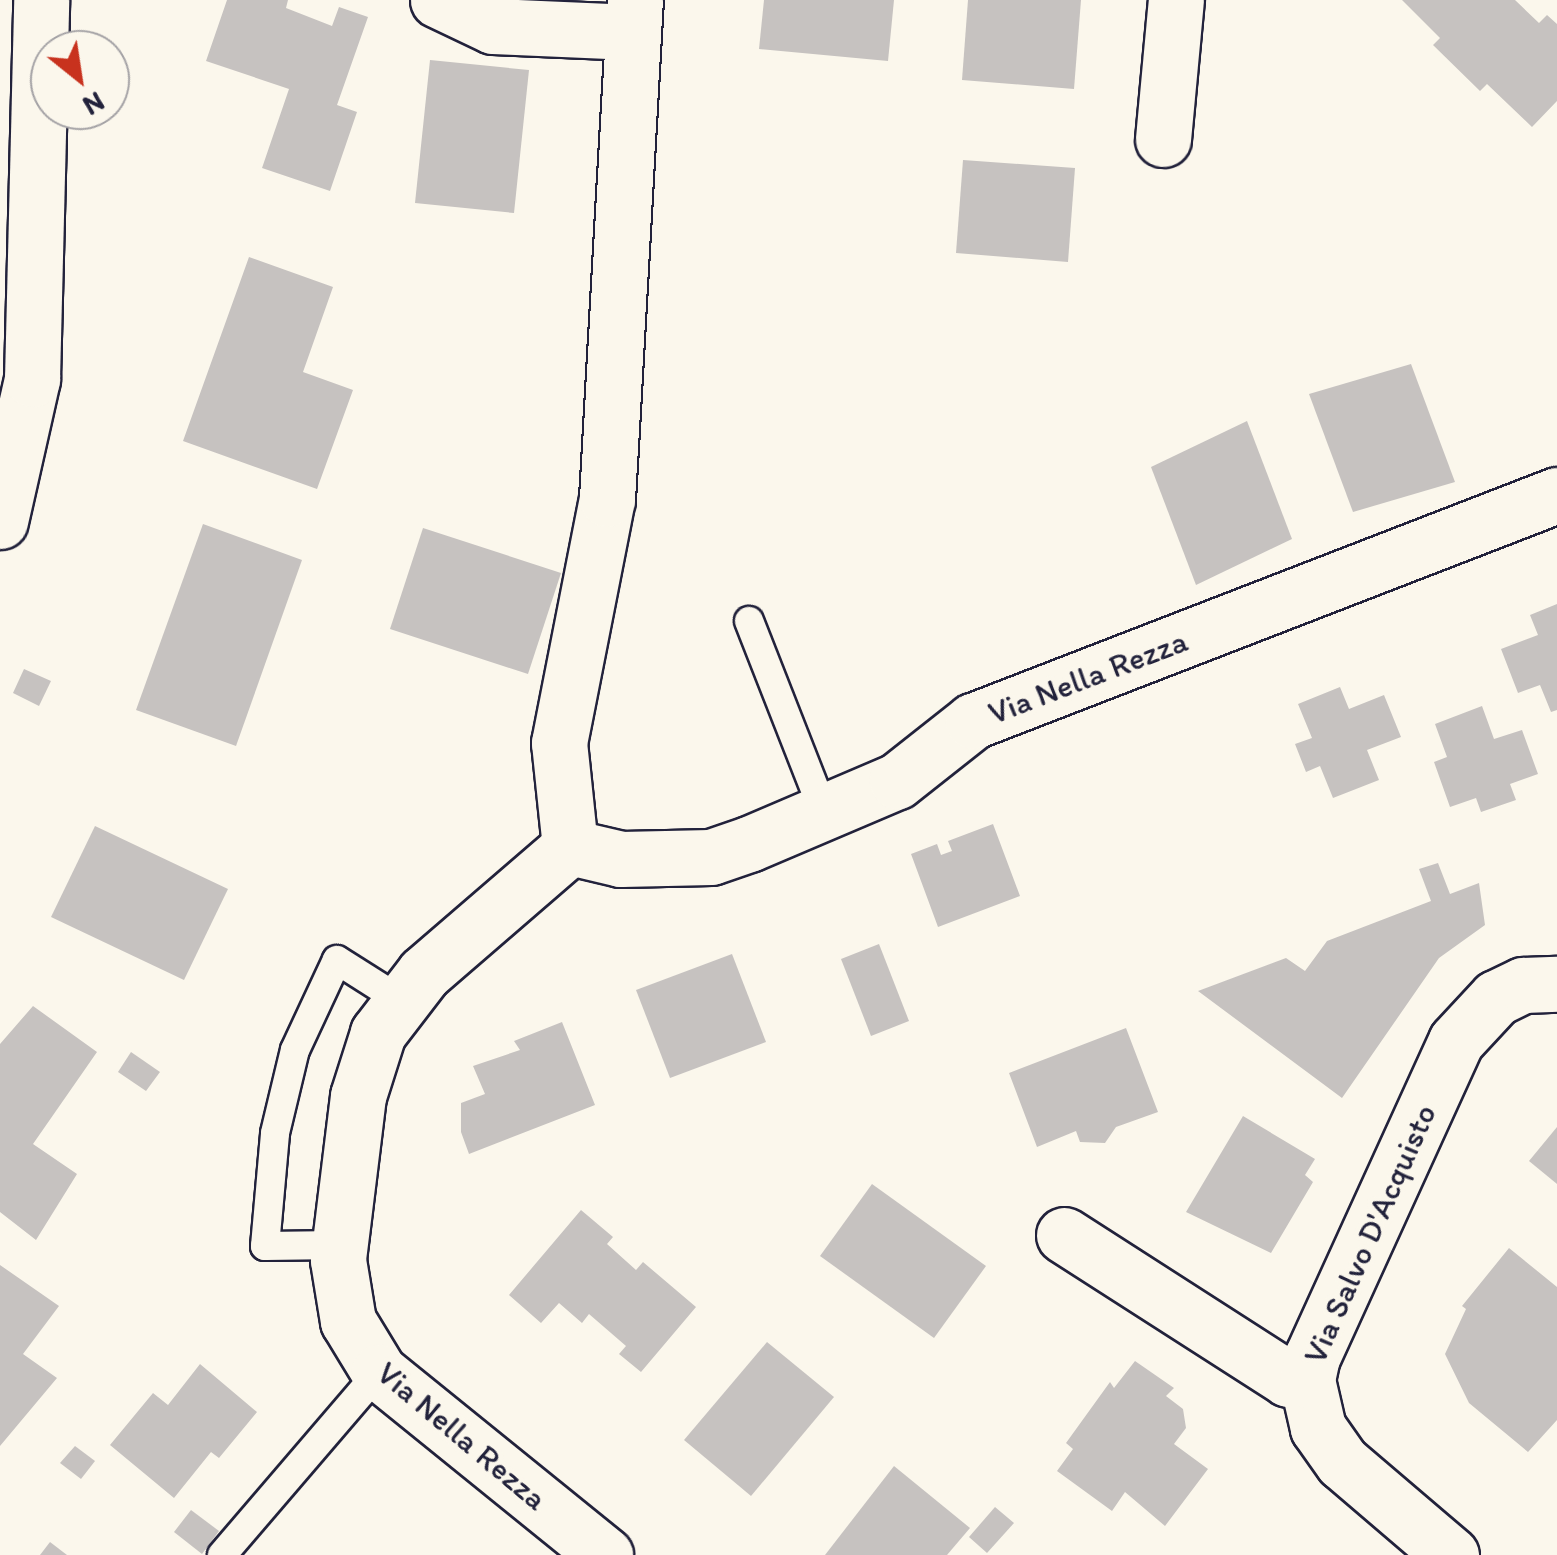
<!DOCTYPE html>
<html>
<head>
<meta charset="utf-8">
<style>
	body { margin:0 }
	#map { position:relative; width:1557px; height:1555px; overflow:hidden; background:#fbf7ec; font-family:Itim,sans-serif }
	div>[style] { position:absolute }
	.building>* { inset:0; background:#c6c2c0 }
	.roads { filter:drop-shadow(2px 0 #22223b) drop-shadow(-2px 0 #22223b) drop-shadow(0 2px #22223b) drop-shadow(0 -2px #22223b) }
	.service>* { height:28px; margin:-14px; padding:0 14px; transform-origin:14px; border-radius:14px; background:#fbf7ec }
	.minor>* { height:55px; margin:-27.5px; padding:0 27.5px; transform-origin:27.5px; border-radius:27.5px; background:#fbf7ec }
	span { translate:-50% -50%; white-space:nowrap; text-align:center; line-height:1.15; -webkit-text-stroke:9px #fbf7ec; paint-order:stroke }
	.street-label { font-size:32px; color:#22223b }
	.north { position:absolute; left:30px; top:30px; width:100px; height:100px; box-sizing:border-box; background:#fbf7ec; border:2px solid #a4a2a5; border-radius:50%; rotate:150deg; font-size:28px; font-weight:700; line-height:40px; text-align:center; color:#22223b }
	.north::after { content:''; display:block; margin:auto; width:35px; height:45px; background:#c8321e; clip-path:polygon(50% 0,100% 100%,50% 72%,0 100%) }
</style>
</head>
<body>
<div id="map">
	<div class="building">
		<div style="clip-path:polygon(227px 0,288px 0,286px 8px,332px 26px,339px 7px,368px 17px,337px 105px,357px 112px,330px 191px,262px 168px,289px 89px,206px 61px)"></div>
		<div style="clip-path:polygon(764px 0,894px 0,888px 61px,759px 49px)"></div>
		<div style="clip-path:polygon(968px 0,1081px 0,1074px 89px,962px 80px)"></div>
		<div style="clip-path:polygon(1402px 0,1515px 0,1539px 23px,1547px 15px,1557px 24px,1557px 101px,1532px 127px,1487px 84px,1480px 91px,1433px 45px,1440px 38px)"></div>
		<div style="clip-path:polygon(430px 60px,529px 70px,514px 213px,415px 203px)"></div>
		<div style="clip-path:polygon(963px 160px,1075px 168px,1068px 262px,956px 253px)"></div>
		<div style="clip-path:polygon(249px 257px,333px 287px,303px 372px,353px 390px,317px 489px,183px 441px)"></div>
		<div style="clip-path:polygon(1411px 364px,1455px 482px,1353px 512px,1309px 394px)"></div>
		<div style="clip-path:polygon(1247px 421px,1292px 539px,1196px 585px,1151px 467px)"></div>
		<div style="clip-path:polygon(203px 524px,302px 560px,236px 746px,136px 710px)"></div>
		<div style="clip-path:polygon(423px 528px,561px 573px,528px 674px,390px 629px)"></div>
		<div style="clip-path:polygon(1557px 604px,1557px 710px,1551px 712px,1540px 685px,1518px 693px,1501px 649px,1538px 635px,1530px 615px)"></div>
		<div style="clip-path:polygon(24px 669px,51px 681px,39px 706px,13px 693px)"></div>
		<div style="clip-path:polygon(1340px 687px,1349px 709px,1384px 695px,1401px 737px,1367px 750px,1379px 780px,1333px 798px,1320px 766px,1306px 772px,1295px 744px,1312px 738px,1298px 704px)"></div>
		<div style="clip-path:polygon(1482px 706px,1494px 739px,1522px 730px,1538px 774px,1510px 784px,1516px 800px,1481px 812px,1476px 798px,1450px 807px,1434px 762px,1447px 757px,1435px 724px)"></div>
		<div style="clip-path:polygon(993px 824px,1020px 896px,938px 927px,911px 854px,937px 844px,941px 855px,952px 851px,948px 841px)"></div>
		<div style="clip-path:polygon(95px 826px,228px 889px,184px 980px,51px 917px)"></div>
		<div style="clip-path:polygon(1438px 863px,1450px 894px,1479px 883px,1485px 925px,1439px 958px,1342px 1098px,1198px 991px,1286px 958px,1305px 971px,1327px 941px,1431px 901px,1419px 869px)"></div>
		<div style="clip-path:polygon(879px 944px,909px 1021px,871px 1036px,841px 959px)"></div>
		<div style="clip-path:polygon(732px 954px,766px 1042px,670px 1078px,636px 990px)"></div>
		<div style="clip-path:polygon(33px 1006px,97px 1052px,33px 1144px,77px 1174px,36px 1240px,0 1212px,0 1044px)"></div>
		<div style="clip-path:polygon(562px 1022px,595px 1105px,469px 1154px,461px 1132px,461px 1103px,485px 1094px,473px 1066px,520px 1050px,514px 1041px)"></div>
		<div style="clip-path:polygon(1126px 1028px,1158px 1112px,1116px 1127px,1105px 1143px,1080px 1142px,1076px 1131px,1037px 1147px,1009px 1073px)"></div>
		<div style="clip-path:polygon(131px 1052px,160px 1072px,146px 1091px,118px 1072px)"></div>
		<div style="clip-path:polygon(1243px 1116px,1315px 1159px,1305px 1175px,1313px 1182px,1271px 1253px,1186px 1212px)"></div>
		<div style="clip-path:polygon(1557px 1127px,1557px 1184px,1529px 1161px)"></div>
		<div style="clip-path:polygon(872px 1184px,986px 1266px,934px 1338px,820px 1256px)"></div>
		<div style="clip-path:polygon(581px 1210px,613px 1237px,607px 1244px,636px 1270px,643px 1262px,696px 1307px,641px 1372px,619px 1354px,626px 1346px,589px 1314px,582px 1323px,559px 1303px,541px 1323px,509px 1295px)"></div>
		<div style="clip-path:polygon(1509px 1248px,1557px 1287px,1557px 1420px,1528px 1452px,1469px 1403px,1445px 1354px,1466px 1309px,1462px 1306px)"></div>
		<div style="clip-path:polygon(0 1265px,59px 1306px,23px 1354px,57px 1378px,0 1446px)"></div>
		<div style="clip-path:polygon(767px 1342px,834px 1397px,751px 1496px,684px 1440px)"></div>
		<div style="clip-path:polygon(1135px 1361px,1174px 1388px,1166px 1396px,1183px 1409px,1186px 1428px,1174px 1444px,1208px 1469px,1165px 1526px,1125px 1492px,1112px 1511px,1057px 1471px,1073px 1449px,1066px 1443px,1110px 1382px,1114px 1388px)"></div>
		<div style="clip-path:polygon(200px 1364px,257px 1412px,219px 1458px,211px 1452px,174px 1498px,110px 1445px,153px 1393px,168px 1405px)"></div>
		<div style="clip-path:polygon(75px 1446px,95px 1461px,81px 1479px,60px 1463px)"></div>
		<div style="clip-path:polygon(894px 1466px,970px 1528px,947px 1555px,825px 1555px)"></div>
		<div style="clip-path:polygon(995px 1507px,1014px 1523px,987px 1553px,969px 1537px)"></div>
		<div style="clip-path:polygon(191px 1510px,219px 1531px,202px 1554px,174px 1532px)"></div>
		<div style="clip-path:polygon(50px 1542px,67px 1555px,40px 1555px)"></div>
	</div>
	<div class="roads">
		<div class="service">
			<div style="left:749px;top:621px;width:205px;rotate:68.6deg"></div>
			<div style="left:338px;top:1245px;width:73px;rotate:179.2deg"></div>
			<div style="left:265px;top:1246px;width:113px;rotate:-84.9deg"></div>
			<div style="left:275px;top:1133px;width:85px;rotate:-76.5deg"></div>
			<div style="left:295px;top:1050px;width:99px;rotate:-65deg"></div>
			<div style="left:337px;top:960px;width:75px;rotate:32.4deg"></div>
			<div style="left:222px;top:1555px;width:241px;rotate:-49.4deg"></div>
		</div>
		<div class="minor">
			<div style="left:438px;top:0;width:61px;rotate:25.3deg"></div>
			<div style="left:493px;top:26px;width:139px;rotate:2.5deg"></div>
			<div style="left:1163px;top:139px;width:140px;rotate:-84.7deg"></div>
			<div style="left:0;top:521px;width:146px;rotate:-77.3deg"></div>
			<div style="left:32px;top:379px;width:379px;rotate:-88.6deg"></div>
			<div style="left:570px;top:847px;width:52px;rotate:13.2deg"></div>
			<div style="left:621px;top:859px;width:90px;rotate:-1.3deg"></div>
			<div style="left:711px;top:857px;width:40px;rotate:-18.9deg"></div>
			<div style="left:749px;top:844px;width:161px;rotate:-23.1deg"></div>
			<div style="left:897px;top:781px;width:97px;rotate:-38.3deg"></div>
			<div style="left:973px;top:721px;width:626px;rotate:-21.16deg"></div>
			<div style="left:570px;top:847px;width:193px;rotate:139.2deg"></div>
			<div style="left:424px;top:973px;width:76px;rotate:127.5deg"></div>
			<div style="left:378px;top:1033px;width:66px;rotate:107.6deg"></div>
			<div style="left:358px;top:1096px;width:165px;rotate:97deg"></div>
			<div style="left:338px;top:1260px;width:62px;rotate:80.7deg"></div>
			<div style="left:348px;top:1321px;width:60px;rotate:58.7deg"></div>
			<div style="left:379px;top:1372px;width:291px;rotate:39deg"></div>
			<div style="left:570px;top:847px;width:105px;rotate:-96deg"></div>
			<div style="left:559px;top:743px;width:249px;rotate:-78.9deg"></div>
			<div style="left:607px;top:499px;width:500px;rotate:-86.8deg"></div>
			<div style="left:1064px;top:1235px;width:266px;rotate:32.7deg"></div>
			<div style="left:1288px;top:1379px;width:19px;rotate:3deg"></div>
			<div style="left:1451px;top:1555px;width:143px;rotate:-139.5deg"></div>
			<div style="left:1342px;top:1462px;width:42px;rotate:-125.2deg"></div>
			<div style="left:1318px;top:1428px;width:49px;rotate:-102.9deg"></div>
			<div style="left:1307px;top:1380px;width:24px;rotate:-78deg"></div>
			<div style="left:1312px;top:1357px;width:347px;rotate:-65.5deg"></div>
			<div style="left:1456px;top:1041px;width:59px;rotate:-47.1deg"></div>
			<div style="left:1496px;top:998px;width:30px;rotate:-26deg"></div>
			<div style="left:1523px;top:985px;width:34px;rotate:-2deg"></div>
		</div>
	</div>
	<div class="street-label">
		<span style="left:1088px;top:677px;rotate:-21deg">Via Nella Rezza</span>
		<span style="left:1370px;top:1234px;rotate:-66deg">Via Salvo D'Acquisto</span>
		<span style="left:462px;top:1436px;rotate:40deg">Via Nella Rezza</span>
	</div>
	<div class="north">N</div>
</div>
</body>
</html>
